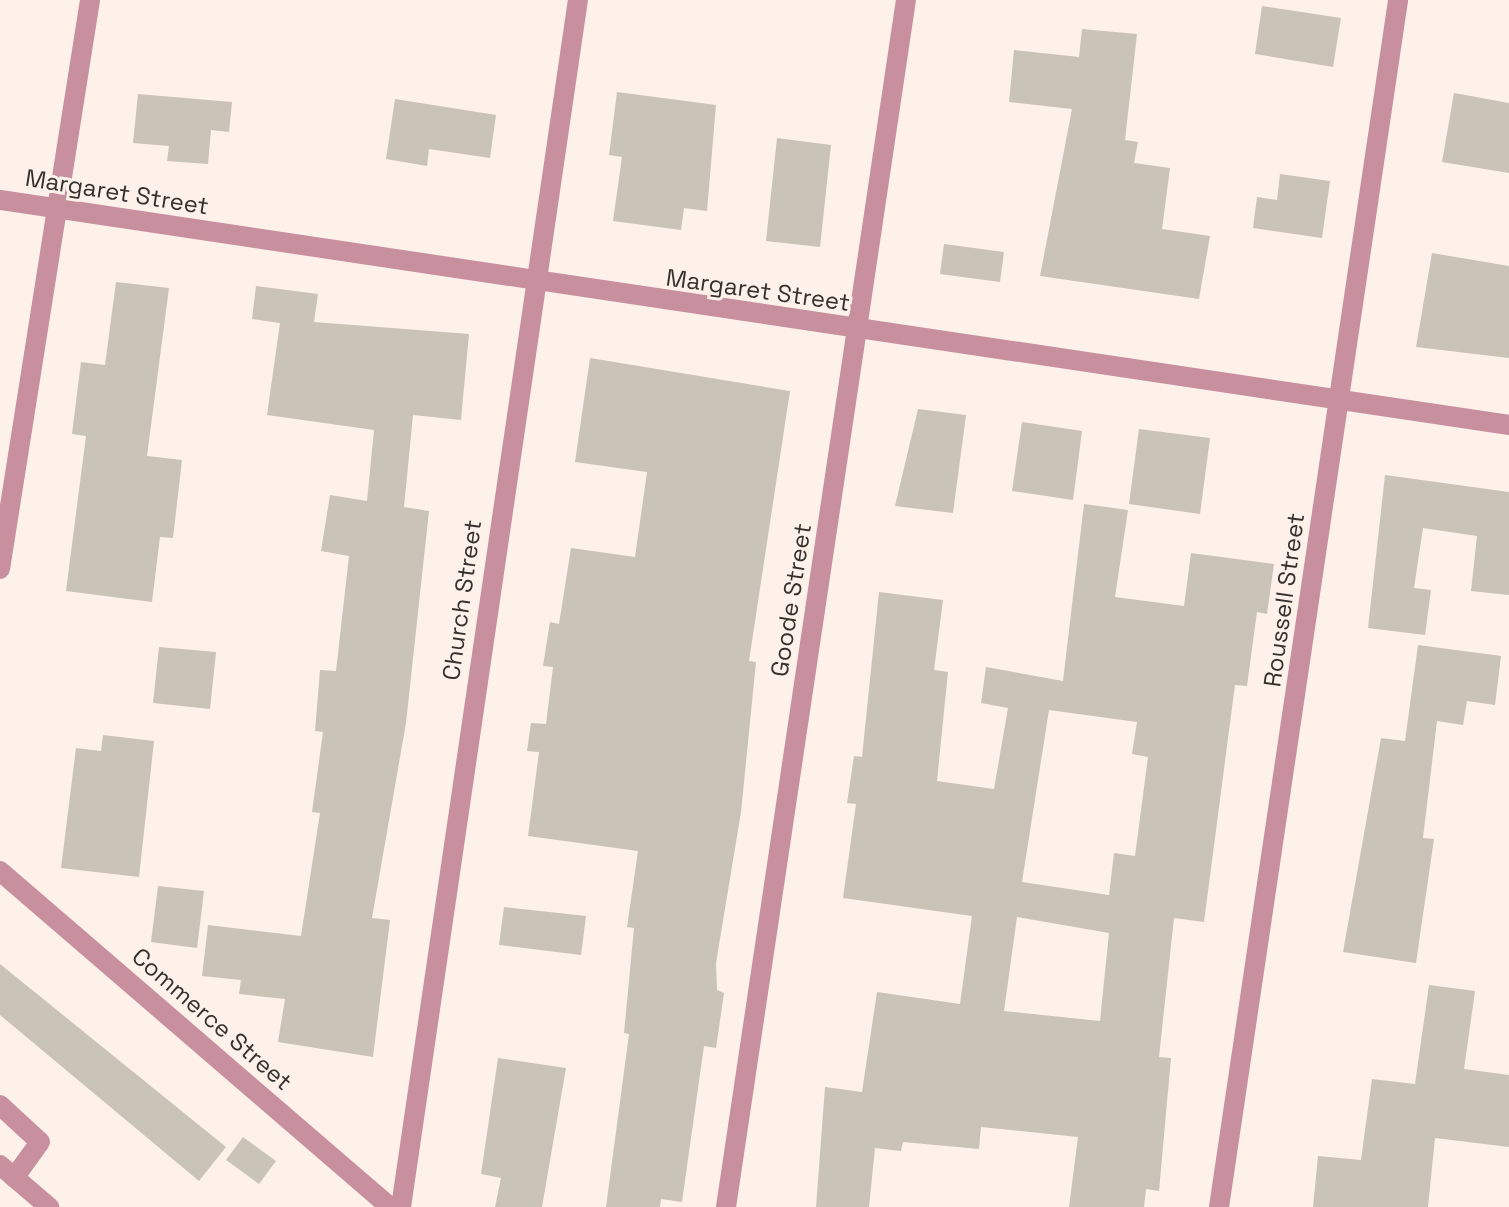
<!DOCTYPE html>
<html>
<head>
<meta charset="utf-8">
<style>
	body { margin:0 }
	#map { position:relative; width:1509px; height:1207px; overflow:hidden; background:#fdf1e9; font-family:"Space Grotesk",sans-serif }
	div>[style] { position:absolute }
	.building>* { inset:0; background:#c9c3b8 }
	.minor>* { height:20px; margin:-10px; padding:0 10px; transform-origin:10px; border-radius:10px; background:#c88f9f }
	span { translate:-50% -50%; white-space:nowrap; text-align:center; line-height:1.15; -webkit-text-stroke:6px #fdf1e9; paint-order:stroke }
	.street-label { font-size:24px; color:#35312e }
</style>
</head>
<body>
<div id="map">
	<div class="building">
		<div style="clip-path:polygon(1262px 6px,1341px 18px,1333px 67px,1255px 54px)"></div>
		<div style="clip-path:polygon(1082px 29px,1137px 34px,1125px 140px,1138px 142px,1134px 163px,1170px 168px,1162px 229px,1210px 236px,1199px 299px,1040px 276px,1072px 109px,1009px 102px,1014px 50px,1079px 57px)"></div>
		<div style="clip-path:polygon(617px 92px,716px 105px,707px 211px,684px 208px,681px 230px,613px 221px,622px 157px,609px 155px)"></div>
		<div style="clip-path:polygon(1454px 93px,1509px 103px,1509px 173px,1442px 162px)"></div>
		<div style="clip-path:polygon(138px 94px,232px 102px,229px 132px,211px 130px,208px 164px,167px 161px,169px 146px,133px 143px)"></div>
		<div style="clip-path:polygon(395px 99px,496px 115px,490px 158px,429px 149px,427px 166px,386px 159px)"></div>
		<div style="clip-path:polygon(777px 138px,831px 145px,820px 247px,766px 241px)"></div>
		<div style="clip-path:polygon(1280px 174px,1330px 181px,1322px 238px,1253px 228px,1257px 197px,1277px 200px)"></div>
		<div style="clip-path:polygon(944px 244px,1004px 252px,1000px 282px,940px 274px)"></div>
		<div style="clip-path:polygon(1432px 253px,1509px 266px,1509px 358px,1416px 347px)"></div>
		<div style="clip-path:polygon(116px 282px,169px 288px,147px 456px,182px 460px,173px 538px,160px 537px,152px 602px,66px 591px,86px 436px,72px 434px,81px 362px,105px 365px)"></div>
		<div style="clip-path:polygon(256px 286px,318px 294px,314px 322px,469px 334px,461px 420px,413px 415px,404px 507px,429px 511px,406px 723px,372px 918px,390px 920px,373px 1057px,278px 1042px,285px 999px,239px 994px,241px 980px,202px 976px,208px 925px,301px 936px,320px 813px,312px 812px,323px 732px,315px 731px,320px 670px,336px 671px,349px 556px,321px 551px,330px 495px,367px 501px,374px 430px,267px 415px,280px 323px,252px 319px)"></div>
		<div style="clip-path:polygon(590px 358px,790px 391px,749px 661px,756px 662px,741px 812px,716px 963px,717px 990px,724px 993px,716px 1048px,704px 1046px,682px 1202px,661px 1199px,660px 1207px,606px 1207px,629px 1034px,624px 1033px,634px 928px,627px 927px,638px 851px,528px 836px,539px 752px,527px 751px,531px 723px,546px 724px,553px 667px,543px 666px,550px 622px,559px 624px,571px 548px,635px 557px,647px 472px,575px 462px)"></div>
		<div style="clip-path:polygon(918px 409px,966px 415px,953px 513px,895px 506px)"></div>
		<div style="clip-path:polygon(1022px 422px,1082px 431px,1073px 500px,1012px 491px)"></div>
		<div style="clip-path:polygon(1139px 429px,1210px 438px,1200px 514px,1129px 504px)"></div>
		<div style="clip-path:polygon(1385px 475px,1509px 492px,1509px 595px,1471px 591px,1477px 536px,1423px 528px,1414px 588px,1431px 590px,1425px 635px,1368px 628px)"></div>
		<div style="clip-path:polygon(evenodd,1084px 504px,1128px 510px,1115px 597px,1184px 606px,1191px 553px,1274px 564px,1267px 614px,1257px 612px,1247px 686px,1235px 685px,1204px 922px,1174px 918px,1159px 1057px,1171px 1058px,1159px 1191px,1146px 1189px,1144px 1207px,1069px 1207px,1078px 1137px,981px 1127px,979px 1149px,903px 1142px,901px 1151px,875px 1148px,869px 1207px,816px 1207px,825px 1087px,862px 1092px,877px 992px,960px 1004px,972px 916px,843px 898px,856px 804px,847px 803px,854px 756px,862px 757px,879px 592px,943px 600px,934px 670px,948px 672px,937px 781px,994px 789px,1008px 708px,981px 703px,986px 667px,1063px 681px,1084px 504px,1049px 710px,1137px 722px,1132px 754px,1148px 757px,1135px 856px,1114px 853px,1109px 895px,1022px 882px,1049px 710px,1084px 504px,1017px 917px,1109px 933px,1100px 1021px,1004px 1011px,1017px 917px)"></div>
		<div style="clip-path:polygon(1418px 645px,1501px 656px,1495px 705px,1467px 701px,1463px 725px,1437px 721px,1423px 838px,1434px 839px,1416px 963px,1343px 952px,1381px 738px,1405px 741px)"></div>
		<div style="clip-path:polygon(159px 647px,216px 652px,210px 709px,153px 703px)"></div>
		<div style="clip-path:polygon(103px 735px,154px 741px,139px 877px,61px 868px,76px 748px,101px 751px)"></div>
		<div style="clip-path:polygon(158px 886px,204px 891px,197px 948px,151px 942px)"></div>
		<div style="clip-path:polygon(504px 907px,586px 916px,581px 955px,499px 945px)"></div>
		<div style="clip-path:polygon(0 964px,226px 1147px,199px 1181px,0 1015px)"></div>
		<div style="clip-path:polygon(1429px 985px,1475px 991px,1464px 1069px,1509px 1075px,1509px 1147px,1435px 1138px,1428px 1207px,1313px 1207px,1318px 1156px,1361px 1160px,1372px 1079px,1415px 1084px)"></div>
		<div style="clip-path:polygon(498px 1058px,566px 1068px,542px 1207px,495px 1207px,501px 1178px,481px 1174px)"></div>
		<div style="clip-path:polygon(243px 1137px,276px 1161px,259px 1184px,226px 1160px)"></div>
	</div>
	<div class="minor">
		<div style="left:0;top:200px;width:1526px;rotate:8.48deg"></div>
		<div style="left:0;top:569px;width:576px;rotate:-81.01deg"></div>
		<div style="left:0;top:871px;width:515px;rotate:40.75deg"></div>
		<div style="left:0;top:1105px;width:54px;rotate:42.8deg"></div>
		<div style="left:40px;top:1142px;width:44px;rotate:125.8deg"></div>
		<div style="left:0;top:1165px;width:65px;rotate:40.6deg"></div>
		<div style="left:401px;top:1207px;width:1220px;rotate:-81.66deg"></div>
		<div style="left:726px;top:1207px;width:1220px;rotate:-81.52deg"></div>
		<div style="left:1219px;top:1207px;width:1220px;rotate:-81.56deg"></div>
	</div>
	<div class="street-label">
		<span style="left:117px;top:192px;rotate:9deg">Margaret Street</span>
		<span style="left:758px;top:290px;rotate:8deg">Margaret Street</span>
		<span style="left:462px;top:600px;rotate:-82deg">Church Street</span>
		<span style="left:791px;top:600px;rotate:-81deg">Goode Street</span>
		<span style="left:1284px;top:600px;rotate:-82deg">Roussell Street</span>
		<span style="left:212px;top:1019px;rotate:41deg">Commerce Street</span>
	</div>
</div>
</body>
</html>
